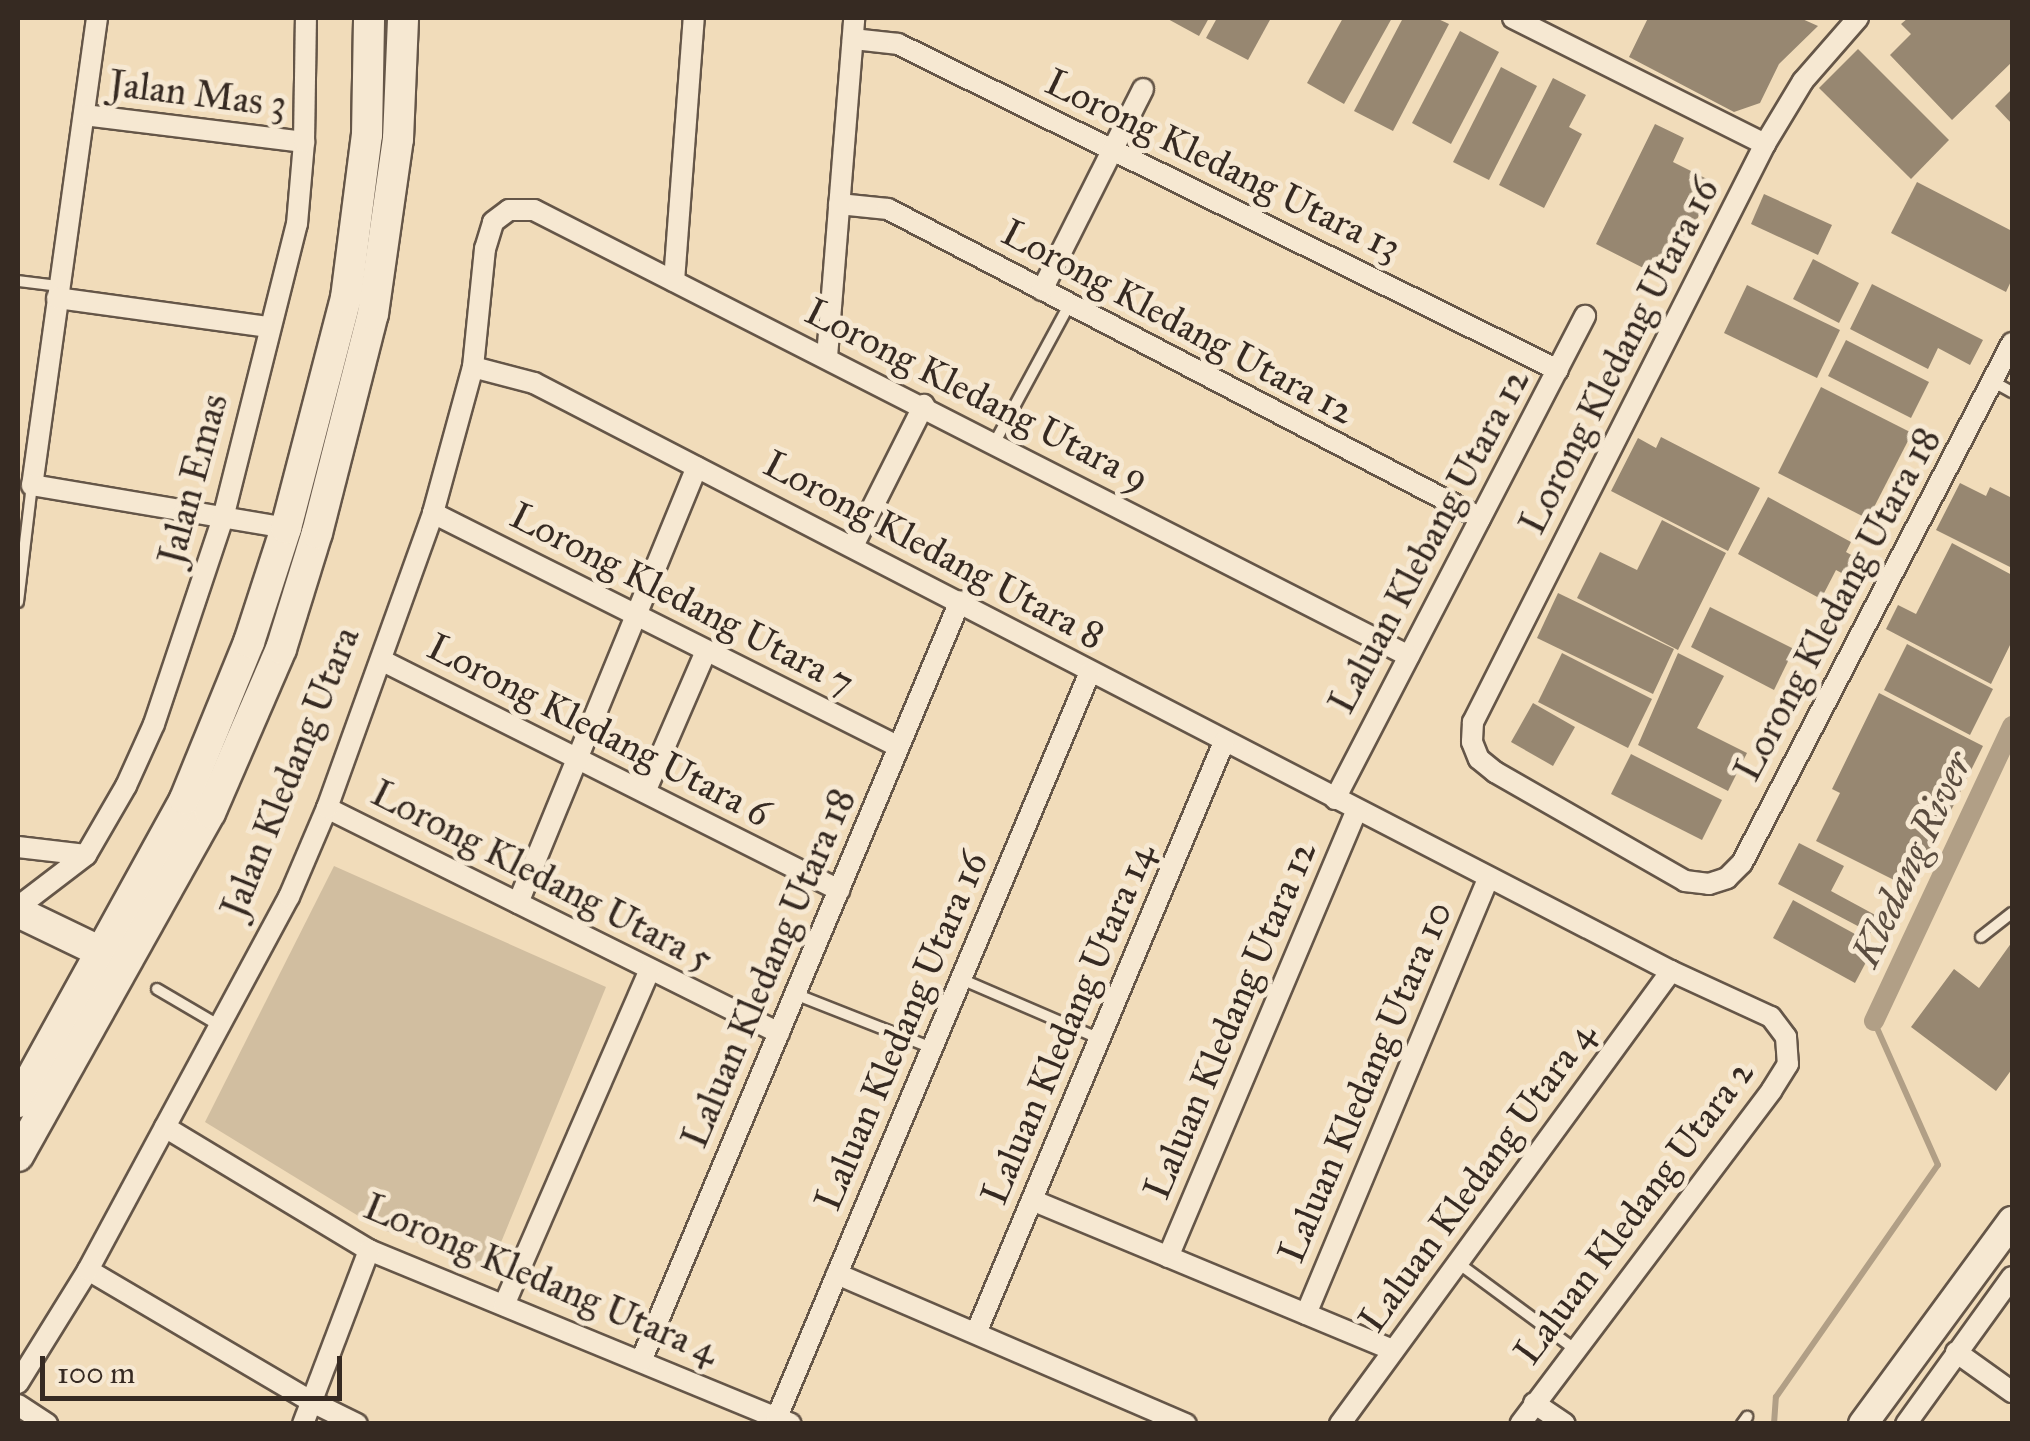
<!DOCTYPE html>
<html>
<head>
<meta charset="utf-8">
<style>
	body { margin:0 }
	#map { position:relative; width:2030px; height:1441px; overflow:hidden; background:#f1dcba; font-family:"IM FELL Great Primer",serif }
	div>[style] { position:absolute }
	.green>* { inset:0; background:#d1bea0 }
	.stream>* { height:6px; margin:-3px; padding:0 3px; transform-origin:3px; border-radius:3px; background:#b19f86 }
	.canal>* { height:20px; margin:-10px; padding:0 10px; transform-origin:10px; border-radius:10px; background:#b19f86 }
	.building>* { inset:0; background:#978771 }
	.roads { filter:drop-shadow(2px 0 #655648) drop-shadow(-2px 0 #655648) drop-shadow(0 2px #655648) drop-shadow(0 -2px #655648) }
	.service>* { height:10px; margin:-5px; padding:0 5px; transform-origin:5px; border-radius:5px; background:#f6e8d2 }
	.minor>* { height:20px; margin:-10px; padding:0 10px; transform-origin:10px; border-radius:10px; background:#f6e8d2 }
	.tertiary>* { height:28px; margin:-14px; padding:0 14px; transform-origin:14px; border-radius:14px; background:#f6e8d2 }
	.secondary>* { height:30px; margin:-15px; padding:0 15px; transform-origin:15px; border-radius:15px; background:#f6e8d2 }
	span { translate:-50% -50%; white-space:nowrap; text-align:center; line-height:1.15; -webkit-text-stroke:10px #f6e8d2; paint-order:stroke }
	.street-label { font-size:38px; color:#362a22 }
	.water-label { font-size:40px; color:#5b4d40; font-style:italic }
	.frame { position:absolute; inset:0; border:20px solid #362a22; pointer-events:none }
	.scale { position:absolute; left:40px; top:1356px; width:302px; height:45px; box-sizing:border-box; border:5px solid #362a22; border-top:0; padding-left:12px; font-size:30px; line-height:35px; white-space:nowrap; color:#362a22; -webkit-text-stroke:8px #f6e8d2; paint-order:stroke }
</style>
</head>
<body>
<div id="map">
	<div class="green">
		<div style="clip-path:polygon(334px 866px,606px 987px,490px 1269px,378px 1228px,205px 1122px)"></div>
	</div>
	<div class="stream">
		<div style="left:1774px;top:1424px;width:27px;rotate:-86deg"></div>
		<div style="left:1776px;top:1397px;width:283px;rotate:-55.1deg"></div>
		<div style="left:1938px;top:1165px;width:158px;rotate:-114deg"></div>
	</div>
	<div class="canal">
		<div style="left:1874px;top:1021px;width:326px;rotate:-64.9deg"></div>
	</div>
	<div class="building">
		<div style="clip-path:polygon(1166px 18px,1209px 18px,1199px 36px)"></div>
		<div style="clip-path:polygon(1217px 18px,1271px 18px,1248px 60px,1206px 38px)"></div>
		<div style="clip-path:polygon(1343px 18px,1392px 18px,1344px 104px,1307px 83px)"></div>
		<div style="clip-path:polygon(1403px 18px,1436px 18px,1449px 24px,1393px 131px,1354px 111px)"></div>
		<div style="clip-path:polygon(1648px 18px,1800px 18px,1818px 26px,1779px 64px,1760px 103px,1734px 112px,1629px 57px)"></div>
		<div style="clip-path:polygon(1908px 18px,2008px 18px,2012px 22px,2012px 62px,1952px 120px,1890px 55px,1911px 34px,1901px 24px)"></div>
		<div style="clip-path:polygon(1460px 31px,1499px 52px,1451px 144px,1412px 123px)"></div>
		<div style="clip-path:polygon(1858px 49px,1949px 140px,1911px 179px,1819px 88px)"></div>
		<div style="clip-path:polygon(1501px 67px,1537px 86px,1489px 180px,1453px 162px)"></div>
		<div style="clip-path:polygon(1553px 78px,1586px 95px,1569px 127px,1582px 134px,1544px 208px,1499px 185px)"></div>
		<div style="clip-path:polygon(2012px 89px,2012px 124px,1995px 106px)"></div>
		<div style="clip-path:polygon(1655px 124px,1684px 138px,1673px 162px,1715px 183px,1667px 280px,1596px 244px)"></div>
		<div style="clip-path:polygon(1917px 182px,2012px 231px,2012px 279px,2006px 292px,1891px 233px)"></div>
		<div style="clip-path:polygon(1764px 194px,1832px 225px,1818px 255px,1751px 224px)"></div>
		<div style="clip-path:polygon(1813px 259px,1859px 283px,1839px 323px,1793px 299px)"></div>
		<div style="clip-path:polygon(1872px 284px,1983px 340px,1970px 365px,1938px 348px,1928px 369px,1850px 329px)"></div>
		<div style="clip-path:polygon(1747px 285px,1840px 330px,1817px 378px,1724px 333px)"></div>
		<div style="clip-path:polygon(1846px 340px,1929px 382px,1911px 418px,1828px 376px)"></div>
		<div style="clip-path:polygon(1821px 387px,1912px 433px,1868px 519px,1778px 473px)"></div>
		<div style="clip-path:polygon(1661px 437px,1760px 488px,1728px 551px,1611px 491px,1638px 438px,1656px 448px)"></div>
		<div style="clip-path:polygon(1960px 483px,1986px 496px,1990px 487px,2012px 498px,2012px 568px,1936px 530px)"></div>
		<div style="clip-path:polygon(1768px 497px,1851px 542px,1846px 552px,1869px 565px,1860px 583px,1836px 570px,1821px 599px,1738px 554px)"></div>
		<div style="clip-path:polygon(1662px 520px,1726px 553px,1678px 650px,1577px 598px,1600px 552px,1637px 570px)"></div>
		<div style="clip-path:polygon(1952px 543px,2012px 575px,2012px 641px,1991px 684px,1886px 629px,1898px 605px,1916px 614px)"></div>
		<div style="clip-path:polygon(1558px 593px,1674px 649px,1653px 694px,1537px 638px)"></div>
		<div style="clip-path:polygon(1710px 607px,1794px 649px,1774px 690px,1691px 647px)"></div>
		<div style="clip-path:polygon(1907px 644px,1993px 689px,1970px 735px,1884px 690px)"></div>
		<div style="clip-path:polygon(1562px 653px,1652px 699px,1628px 748px,1538px 702px)"></div>
		<div style="clip-path:polygon(1678px 653px,1724px 676px,1697px 728px,1747px 753px,1728px 791px,1638px 745px)"></div>
		<div style="clip-path:polygon(1879px 693px,1983px 746px,1912px 889px,1816px 841px,1840px 793px,1832px 789px)"></div>
		<div style="clip-path:polygon(1533px 703px,1575px 727px,1553px 766px,1511px 742px)"></div>
		<div style="clip-path:polygon(1631px 754px,1722px 800px,1702px 840px,1611px 794px)"></div>
		<div style="clip-path:polygon(1799px 843px,1844px 866px,1831px 891px,1879px 917px,1871px 933px,1778px 884px)"></div>
		<div style="clip-path:polygon(1793px 900px,1875px 945px,1855px 983px,1773px 938px)"></div>
		<div style="clip-path:polygon(2012px 942px,2012px 1069px,1996px 1091px,1911px 1027px,1954px 969px,1979px 988px)"></div>
	</div>
	<div class="roads">
		<div class="service">
			<div style="left:18px;top:281px;width:41px;rotate:7deg"></div>
			<div style="left:1992px;top:381px;width:23px;rotate:29deg"></div>
			<div style="left:995px;top:442px;width:156px;rotate:-61.6deg"></div>
			<div style="left:18px;top:602px;width:118px;rotate:-83.2deg"></div>
			<div style="left:1981px;top:937px;width:39px;rotate:-38deg"></div>
			<div style="left:961px;top:979px;width:151px;rotate:23.3deg"></div>
			<div style="left:157px;top:989px;width:73px;rotate:30.4deg"></div>
			<div style="left:795px;top:994px;width:147px;rotate:21.5deg"></div>
			<div style="left:1458px;top:1263px;width:147px;rotate:36.4deg"></div>
			<div style="left:1742px;top:1424px;width:9px;rotate:-54deg"></div>
		</div>
		<div class="minor">
			<div style="left:97px;top:18px;width:472px;rotate:97.9deg"></div>
			<div style="left:32px;top:485px;width:258px;rotate:9.6deg"></div>
			<div style="left:1513px;top:18px;width:282px;rotate:26.6deg"></div>
			<div style="left:1858px;top:18px;width:84px;rotate:131.1deg"></div>
			<div style="left:1803px;top:81px;width:74px;rotate:121.1deg"></div>
			<div style="left:1765px;top:144px;width:648px;rotate:116.8deg"></div>
			<div style="left:1473px;top:722px;width:20px;rotate:93deg"></div>
			<div style="left:1472px;top:742px;width:18px;rotate:68deg"></div>
			<div style="left:1479px;top:759px;width:21px;rotate:39deg"></div>
			<div style="left:1495px;top:772px;width:219px;rotate:29.8deg"></div>
			<div style="left:1685px;top:881px;width:24px;rotate:7deg"></div>
			<div style="left:1709px;top:884px;width:19px;rotate:-18deg"></div>
			<div style="left:1727px;top:878px;width:21px;rotate:-45deg"></div>
			<div style="left:1742px;top:863px;width:586px;rotate:-62.56deg"></div>
			<div style="left:853px;top:39px;width:45px;rotate:6.3deg"></div>
			<div style="left:898px;top:44px;width:736px;rotate:26.29deg"></div>
			<div style="left:84px;top:115px;width:222px;rotate:7deg"></div>
			<div style="left:839px;top:204px;width:49px;rotate:5.8deg"></div>
			<div style="left:888px;top:209px;width:668px;rotate:27.56deg"></div>
			<div style="left:674px;top:281px;width:264px;rotate:-85.7deg"></div>
			<div style="left:1042px;top:290px;width:225px;rotate:-63.3deg"></div>
			<div style="left:57px;top:298px;width:215px;rotate:7.8deg"></div>
			<div style="left:827px;top:357px;width:340px;rotate:-85.4deg"></div>
			<div style="left:473px;top:367px;width:63px;rotate:14.7deg"></div>
			<div style="left:534px;top:383px;width:1280px;rotate:27.35deg"></div>
			<div style="left:1671px;top:971px;width:110px;rotate:24.7deg"></div>
			<div style="left:1771px;top:1017px;width:25px;rotate:53deg"></div>
			<div style="left:1786px;top:1037px;width:27px;rotate:86deg"></div>
			<div style="left:1788px;top:1064px;width:31px;rotate:122deg"></div>
			<div style="left:1772px;top:1090px;width:418px;rotate:127deg"></div>
			<div style="left:433px;top:513px;width:521px;rotate:26.66deg"></div>
			<div style="left:853px;top:546px;width:158px;rotate:-63.3deg"></div>
			<div style="left:381px;top:660px;width:513px;rotate:26.67deg"></div>
			<div style="left:645px;top:792px;width:154px;rotate:-66.6deg"></div>
			<div style="left:1335px;top:799px;width:544px;rotate:-62.63deg"></div>
			<div style="left:327px;top:808px;width:505px;rotate:26.46deg"></div>
			<div style="left:18px;top:847px;width:68px;rotate:6.7deg"></div>
			<div style="left:518px;top:903px;width:471px;rotate:-67.7deg"></div>
			<div style="left:18px;top:907px;width:86px;rotate:-37.4deg"></div>
			<div style="left:86px;top:855px;width:80px;rotate:-59.9deg"></div>
			<div style="left:126px;top:786px;width:68px;rotate:-65.7deg"></div>
			<div style="left:154px;top:724px;width:217px;rotate:-71.5deg"></div>
			<div style="left:223px;top:518px;width:303px;rotate:-75.9deg"></div>
			<div style="left:297px;top:224px;width:82px;rotate:-85.1deg"></div>
			<div style="left:304px;top:142px;width:124px;rotate:-89.1deg"></div>
			<div style="left:165px;top:1127px;width:238px;rotate:31.1deg"></div>
			<div style="left:369px;top:1250px;width:456px;rotate:22.4deg"></div>
			<div style="left:1032px;top:1200px;width:391px;rotate:22.6deg"></div>
			<div style="left:1168px;top:1257px;width:485px;rotate:-67.1deg"></div>
			<div style="left:88px;top:1270px;width:260px;rotate:30.5deg"></div>
			<div style="left:312px;top:1402px;width:50px;rotate:26.1deg"></div>
			<div style="left:837px;top:1274px;width:380px;rotate:23.3deg"></div>
			<div style="left:504px;top:1305px;width:366px;rotate:-66.5deg"></div>
			<div style="left:1306px;top:1314px;width:472px;rotate:-67.3deg"></div>
			<div style="left:976px;top:1333px;width:641px;rotate:-67.24deg"></div>
			<div style="left:1956px;top:1352px;width:69px;rotate:35.5deg"></div>
			<div style="left:641px;top:1361px;width:824px;rotate:-67.23deg"></div>
			<div style="left:18px;top:1383px;width:133px;rotate:-58.2deg"></div>
			<div style="left:88px;top:1270px;width:424px;rotate:-61.7deg"></div>
			<div style="left:289px;top:897px;width:97px;rotate:-66.9deg"></div>
			<div style="left:327px;top:808px;width:313px;rotate:-70.2deg"></div>
			<div style="left:433px;top:513px;width:151px;rotate:-74.7deg"></div>
			<div style="left:473px;top:367px;width:119px;rotate:-84.2deg"></div>
			<div style="left:485px;top:249px;width:28px;rotate:-73deg"></div>
			<div style="left:493px;top:222px;width:20px;rotate:-37deg"></div>
			<div style="left:509px;top:210px;width:25px"></div>
			<div style="left:534px;top:210px;width:982px;rotate:27.01deg"></div>
			<div style="left:1534px;top:1403px;width:37px;rotate:34deg"></div>
			<div style="left:18px;top:1405px;width:35px;rotate:33deg"></div>
			<div style="left:777px;top:1417px;width:808px;rotate:-67.21deg"></div>
			<div style="left:303px;top:1424px;width:186px;rotate:-69.2deg"></div>
			<div style="left:1340px;top:1424px;width:561px;rotate:-53.84deg"></div>
			<div style="left:1906px;top:1424px;width:181px;rotate:-54.2deg"></div>
		</div>
		<div class="tertiary">
			<div style="left:1863px;top:1424px;width:252px;rotate:-53.7deg"></div>
		</div>
		<div class="secondary">
			<div style="left:18px;top:912px;width:113px;rotate:25.7deg"></div>
			<div style="left:18px;top:1102px;width:346px;rotate:-61.1deg"></div>
			<div style="left:185px;top:799px;width:170px;rotate:-67.8deg"></div>
			<div style="left:249px;top:642px;width:120px;rotate:-72deg"></div>
			<div style="left:286px;top:528px;width:238px;rotate:-75.4deg"></div>
			<div style="left:346px;top:298px;width:164px;rotate:-82.7deg"></div>
			<div style="left:367px;top:135px;width:117px;rotate:-89deg"></div>
			<div style="left:18px;top:1156px;width:393px;rotate:-60.8deg"></div>
			<div style="left:210px;top:813px;width:179px;rotate:-66.6deg"></div>
			<div style="left:281px;top:649px;width:121px;rotate:-72.8deg"></div>
			<div style="left:317px;top:533px;width:226px;rotate:-75.7deg"></div>
			<div style="left:373px;top:314px;width:177px;rotate:-81.9deg"></div>
			<div style="left:398px;top:139px;width:121px;rotate:-87.6deg"></div>
		</div>
	</div>
	<div class="street-label">
		<span style="left:198px;top:94px;rotate:7deg">Jalan Mas 3</span>
		<span style="left:1223px;top:165px;rotate:26deg">Lorong Kledang Utara 13</span>
		<span style="left:1178px;top:322px;rotate:28deg">Lorong Kledang Utara 12</span>
		<span style="left:1619px;top:356px;rotate:-63deg">Lorong Kledang Utara 16</span>
		<span style="left:977px;top:395px;rotate:27deg">Lorong Kledang Utara 9</span>
		<span style="left:193px;top:479px;rotate:-75deg">Jalan Emas</span>
		<span style="left:1429px;top:541px;rotate:-62deg">Laluan Klebang Utara 12</span>
		<span style="left:934px;top:550px;rotate:28deg">Lorong Kledang Utara 8</span>
		<span style="left:682px;top:599px;rotate:27deg">Lorong Kledang Utara 7</span>
		<span style="left:1837px;top:604px;rotate:-62deg">Lorong Kledang Utara 18</span>
		<span style="left:599px;top:730px;rotate:27deg">Lorong Kledang Utara 6</span>
		<span style="left:290px;top:772px;rotate:-68deg">Jalan Kledang Utara</span>
		<span style="left:542px;top:876px;rotate:27deg">Lorong Kledang Utara 5</span>
		<span style="left:768px;top:968px;rotate:-67deg">Laluan Kledang Utara 18</span>
		<span style="left:1230px;top:1020px;rotate:-67deg">Laluan Kledang Utara 12</span>
		<span style="left:1068px;top:1024px;rotate:-67deg">Laluan Kledang Utara 14</span>
		<span style="left:901px;top:1031px;rotate:-67deg">Laluan Kledang Utara 16</span>
		<span style="left:1365px;top:1082px;rotate:-67deg">Laluan Kledang Utara 10</span>
		<span style="left:1477px;top:1177px;rotate:-54deg">Laluan Kledang Utara 4</span>
		<span style="left:1634px;top:1212px;rotate:-53deg">Laluan Kledang Utara 2</span>
		<span style="left:541px;top:1279px;rotate:23deg">Lorong Kledang Utara 4</span>
	</div>
	<div class="water-label">
		<span style="left:1912px;top:859px;rotate:-65deg">Kledang River</span>
	</div>
	<div class="frame"></div>
	<div class="scale">100 m</div>
</div>
</body>
</html>
